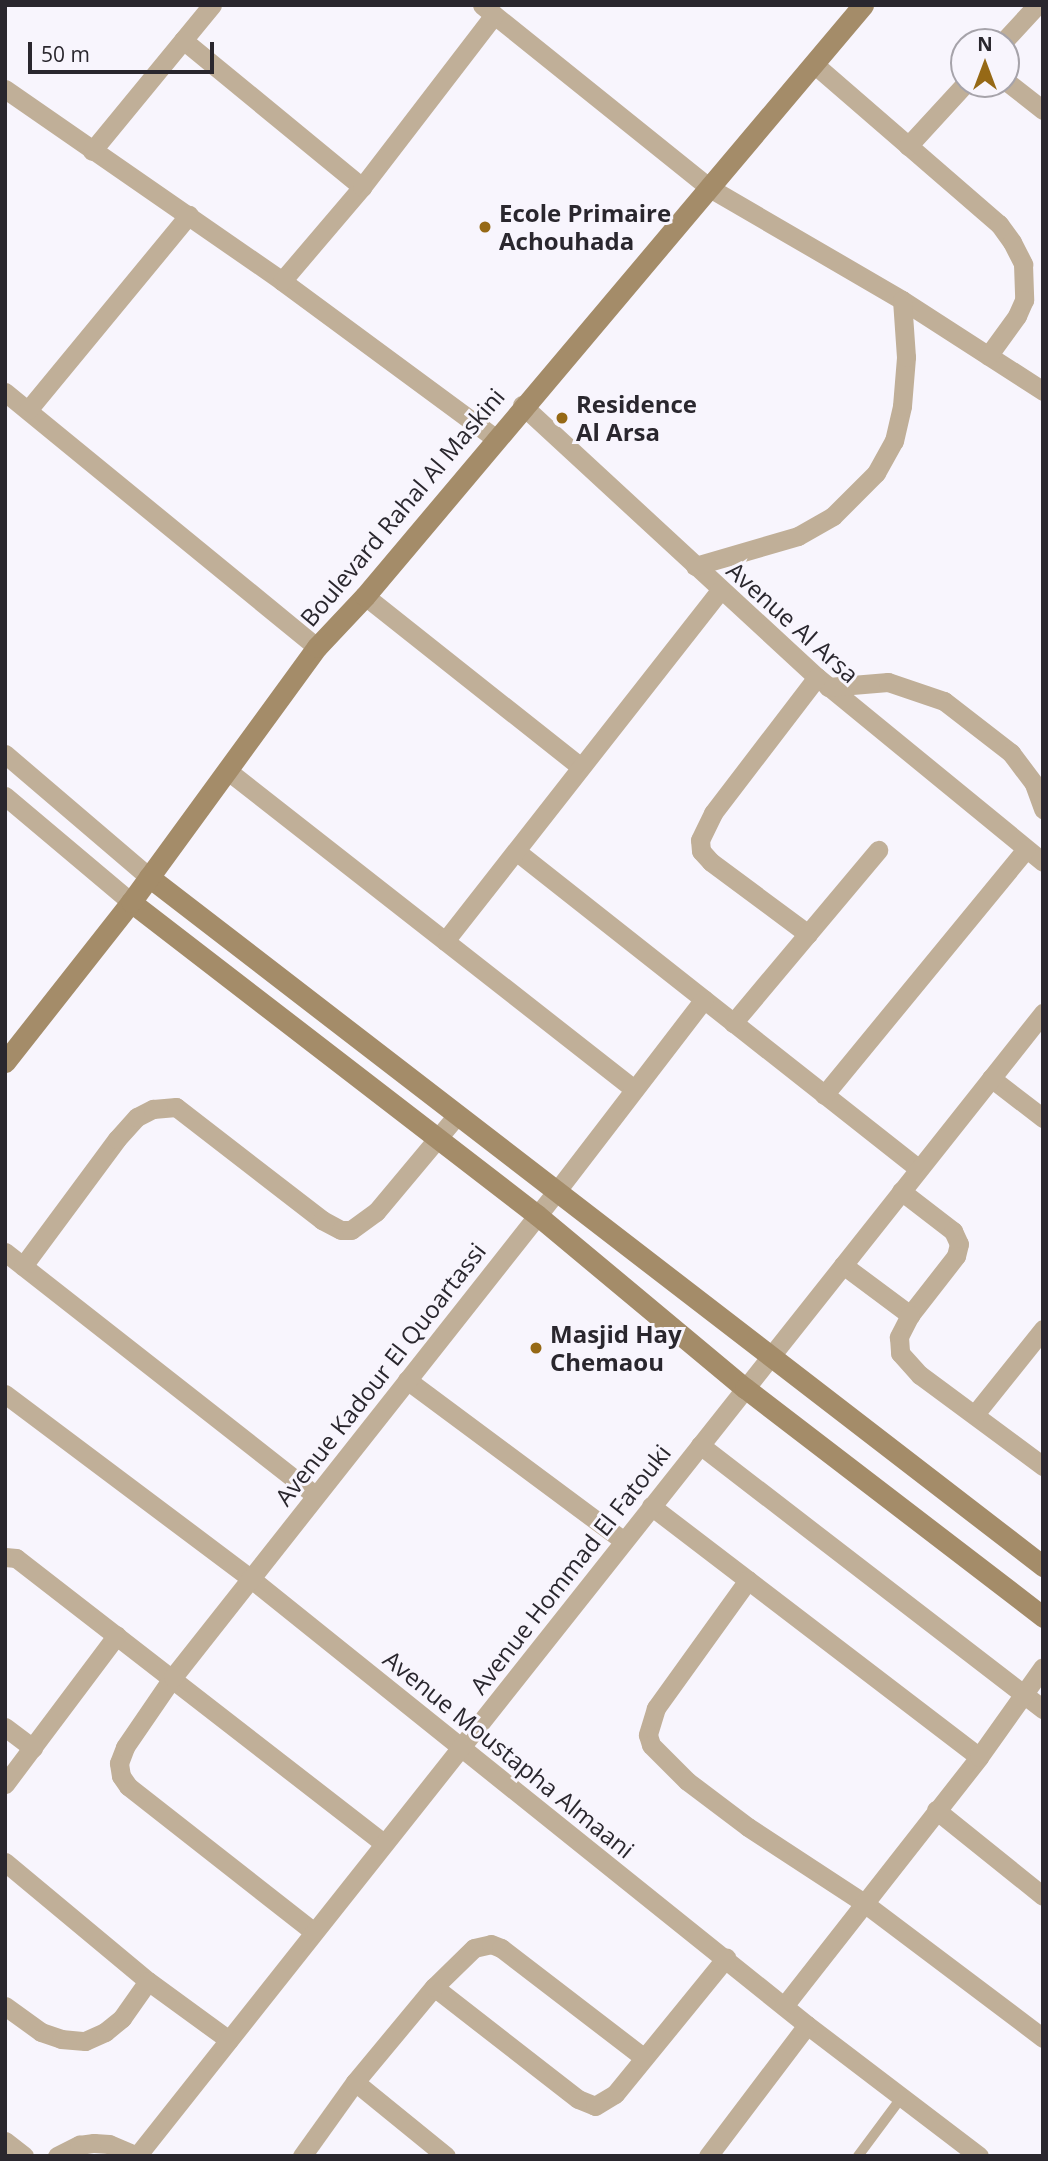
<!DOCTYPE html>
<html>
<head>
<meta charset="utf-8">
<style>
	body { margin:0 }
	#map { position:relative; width:1048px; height:2161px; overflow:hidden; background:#f8f5fd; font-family:"Open Sans",sans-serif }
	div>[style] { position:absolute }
	.lane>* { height:10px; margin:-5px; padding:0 5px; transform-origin:5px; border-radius:5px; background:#c0af98 }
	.street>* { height:19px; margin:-9.5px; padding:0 9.5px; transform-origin:9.5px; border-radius:9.5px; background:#c0af98 }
	.secondary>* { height:21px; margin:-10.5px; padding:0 10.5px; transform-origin:10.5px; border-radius:10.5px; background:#a48c69 }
	.dots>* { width:19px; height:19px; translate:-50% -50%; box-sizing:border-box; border:4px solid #f8f5fd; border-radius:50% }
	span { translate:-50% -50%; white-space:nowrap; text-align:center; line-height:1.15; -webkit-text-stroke:6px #f8f5fd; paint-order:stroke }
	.poi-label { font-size:24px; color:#2a272e; font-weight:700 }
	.left { translate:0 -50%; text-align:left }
	.street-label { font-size:24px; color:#2a272e }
	.frame { position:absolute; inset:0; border:7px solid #2a272e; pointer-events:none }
	.north { position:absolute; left:950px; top:28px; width:70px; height:70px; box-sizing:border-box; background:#f8f5fd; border:2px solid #a6a3aa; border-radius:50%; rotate:0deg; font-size:19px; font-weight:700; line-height:28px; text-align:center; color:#2a272e }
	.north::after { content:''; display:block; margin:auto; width:24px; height:32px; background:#966916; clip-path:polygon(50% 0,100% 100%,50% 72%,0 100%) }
	.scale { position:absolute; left:28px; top:42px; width:186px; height:32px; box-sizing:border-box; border:4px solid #2a272e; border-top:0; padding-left:9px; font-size:21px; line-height:24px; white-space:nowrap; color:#2a272e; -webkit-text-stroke:5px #f8f5fd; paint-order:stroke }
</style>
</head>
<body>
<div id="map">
	<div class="lane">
		<div style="left:858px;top:2156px;width:72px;rotate:-53.4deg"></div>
	</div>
	<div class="street">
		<div style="left:482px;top:5px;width:290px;rotate:38.8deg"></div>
		<div style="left:708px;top:187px;width:225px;rotate:30.2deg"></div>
		<div style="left:902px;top:300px;width:168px;rotate:32.8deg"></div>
		<div style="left:183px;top:40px;width:232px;rotate:39.4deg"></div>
		<div style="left:1003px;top:42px;width:50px;rotate:-47.4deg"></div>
		<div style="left:814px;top:64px;width:245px;rotate:40.9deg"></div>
		<div style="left:999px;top:224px;width:22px;rotate:54deg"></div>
		<div style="left:1012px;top:242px;width:25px;rotate:63deg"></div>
		<div style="left:1023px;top:264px;width:36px;rotate:88deg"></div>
		<div style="left:1024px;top:300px;width:17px;rotate:114deg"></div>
		<div style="left:1017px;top:316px;width:49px;rotate:125.9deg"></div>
		<div style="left:1006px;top:81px;width:47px;rotate:38.1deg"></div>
		<div style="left:5px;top:89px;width:337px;rotate:34.7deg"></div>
		<div style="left:282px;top:281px;width:265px;rotate:36.4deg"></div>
		<div style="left:908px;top:146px;width:84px;rotate:-47.4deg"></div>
		<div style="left:92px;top:151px;width:189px;rotate:-50.6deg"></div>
		<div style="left:282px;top:281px;width:123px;rotate:-49.6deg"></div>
		<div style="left:362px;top:187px;width:217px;rotate:-52.5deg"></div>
		<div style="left:5px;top:392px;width:403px;rotate:39.3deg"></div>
		<div style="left:522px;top:405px;width:401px;rotate:42.7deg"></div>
		<div style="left:817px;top:677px;width:292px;rotate:39.3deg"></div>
		<div style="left:28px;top:410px;width:253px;rotate:-50.5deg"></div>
		<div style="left:695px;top:566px;width:107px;rotate:-16.2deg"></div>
		<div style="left:798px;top:536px;width:40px;rotate:-29.7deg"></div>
		<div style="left:833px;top:516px;width:61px;rotate:-45deg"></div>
		<div style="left:876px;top:473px;width:37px;rotate:-61deg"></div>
		<div style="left:894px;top:441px;width:36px;rotate:-77deg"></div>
		<div style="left:902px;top:406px;width:49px;rotate:-85.3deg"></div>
		<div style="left:906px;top:357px;width:57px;rotate:-94deg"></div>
		<div style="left:365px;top:596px;width:275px;rotate:38.4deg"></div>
		<div style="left:828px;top:687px;width:60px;rotate:-4.8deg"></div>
		<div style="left:888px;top:682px;width:59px;rotate:18.7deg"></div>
		<div style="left:944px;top:701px;width:85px;rotate:37.8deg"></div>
		<div style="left:1011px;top:753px;width:39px;rotate:53deg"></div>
		<div style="left:1034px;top:784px;width:27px;rotate:70deg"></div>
		<div style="left:5px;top:754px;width:189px;rotate:40.5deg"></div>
		<div style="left:228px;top:771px;width:516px;rotate:38.07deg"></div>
		<div style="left:5px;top:796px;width:165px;rotate:40.1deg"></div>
		<div style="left:516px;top:851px;width:513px;rotate:38.28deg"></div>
		<div style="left:808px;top:934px;width:121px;rotate:-143.4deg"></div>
		<div style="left:711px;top:862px;width:15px;rotate:-132deg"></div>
		<div style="left:701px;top:851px;width:11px;rotate:-95deg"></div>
		<div style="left:700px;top:840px;width:30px;rotate:-64deg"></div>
		<div style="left:713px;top:813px;width:171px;rotate:-52.6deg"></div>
		<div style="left:445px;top:941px;width:446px;rotate:-51.9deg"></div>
		<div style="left:733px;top:1023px;width:226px;rotate:-50deg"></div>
		<div style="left:991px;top:1078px;width:66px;rotate:37.6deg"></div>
		<div style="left:824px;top:1095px;width:318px;rotate:-50.6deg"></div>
		<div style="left:901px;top:1191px;width:66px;rotate:37.6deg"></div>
		<div style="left:953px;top:1231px;width:14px;rotate:65deg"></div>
		<div style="left:959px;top:1244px;width:12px;rotate:104deg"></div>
		<div style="left:956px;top:1256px;width:75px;rotate:127.9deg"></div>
		<div style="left:5px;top:1252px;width:394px;rotate:38.1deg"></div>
		<div style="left:843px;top:1265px;width:84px;rotate:36.7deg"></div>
		<div style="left:910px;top:1315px;width:25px;rotate:117deg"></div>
		<div style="left:899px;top:1337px;width:16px;rotate:86deg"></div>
		<div style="left:900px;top:1353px;width:30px;rotate:48deg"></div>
		<div style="left:920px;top:1375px;width:153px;rotate:36.5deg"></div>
		<div style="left:23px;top:1266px;width:158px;rotate:-53.5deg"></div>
		<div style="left:117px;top:1139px;width:30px;rotate:-48deg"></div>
		<div style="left:137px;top:1117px;width:18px;rotate:-27deg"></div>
		<div style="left:153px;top:1109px;width:23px;rotate:-5deg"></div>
		<div style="left:176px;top:1107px;width:185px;rotate:37.7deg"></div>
		<div style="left:322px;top:1220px;width:21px;rotate:28deg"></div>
		<div style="left:341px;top:1230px;width:10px"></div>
		<div style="left:351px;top:1230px;width:31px;rotate:-36deg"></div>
		<div style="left:376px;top:1212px;width:126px;rotate:-50.1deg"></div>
		<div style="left:407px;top:1380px;width:270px;rotate:36.6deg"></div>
		<div style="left:5px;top:1394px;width:306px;rotate:36.9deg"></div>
		<div style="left:250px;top:1578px;width:714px;rotate:38.75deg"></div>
		<div style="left:807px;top:2025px;width:216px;rotate:37.3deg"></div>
		<div style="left:975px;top:1414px;width:109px;rotate:-51.3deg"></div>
		<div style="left:700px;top:1445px;width:433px;rotate:37.6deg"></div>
		<div style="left:651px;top:1506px;width:413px;rotate:37.4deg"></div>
		<div style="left:5px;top:1557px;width:11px;rotate:5deg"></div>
		<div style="left:16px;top:1558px;width:465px;rotate:37.8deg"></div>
		<div style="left:748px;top:1580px;width:158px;rotate:125.7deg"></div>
		<div style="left:656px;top:1708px;width:28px;rotate:107deg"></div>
		<div style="left:648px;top:1735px;width:10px;rotate:73deg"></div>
		<div style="left:651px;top:1745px;width:51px;rotate:45deg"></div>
		<div style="left:687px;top:1781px;width:76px;rotate:37deg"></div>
		<div style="left:748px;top:1827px;width:139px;rotate:33.2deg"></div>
		<div style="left:864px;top:1903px;width:224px;rotate:37deg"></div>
		<div style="left:5px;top:1727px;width:35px;rotate:37deg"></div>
		<div style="left:5px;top:1784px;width:186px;rotate:-53.1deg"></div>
		<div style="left:936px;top:1810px;width:137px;rotate:38.8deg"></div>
		<div style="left:5px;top:1862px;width:186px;rotate:39.8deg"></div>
		<div style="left:148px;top:1981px;width:100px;rotate:36.1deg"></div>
		<div style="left:314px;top:1932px;width:236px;rotate:-141.9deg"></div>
		<div style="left:128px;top:1786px;width:12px;rotate:-125deg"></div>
		<div style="left:121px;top:1776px;width:13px;rotate:-99deg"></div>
		<div style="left:119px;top:1763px;width:17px;rotate:-69deg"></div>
		<div style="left:125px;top:1747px;width:85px;rotate:-55.6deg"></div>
		<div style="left:173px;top:1677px;width:618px;rotate:-51.7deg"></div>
		<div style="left:556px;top:1192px;width:243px;rotate:-52.5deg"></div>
		<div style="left:434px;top:1987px;width:182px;rotate:37.9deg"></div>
		<div style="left:578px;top:2099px;width:18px;rotate:22deg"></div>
		<div style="left:595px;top:2106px;width:23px;rotate:-31deg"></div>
		<div style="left:615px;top:2094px;width:176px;rotate:-50.8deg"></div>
		<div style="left:5px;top:2006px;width:44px;rotate:35.8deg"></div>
		<div style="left:41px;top:2032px;width:21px;rotate:19deg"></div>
		<div style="left:61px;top:2039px;width:24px;rotate:5deg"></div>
		<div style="left:85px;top:2041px;width:22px;rotate:-24deg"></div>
		<div style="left:105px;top:2032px;width:22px;rotate:-39deg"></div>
		<div style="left:122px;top:2018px;width:45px;rotate:-54.9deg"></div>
		<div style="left:784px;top:2006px;width:316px;rotate:-51.9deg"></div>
		<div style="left:979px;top:1757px;width:110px;rotate:-54.6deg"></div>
		<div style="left:355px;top:2082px;width:117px;rotate:39.1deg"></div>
		<div style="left:5px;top:2141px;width:24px;rotate:38deg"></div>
		<div style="left:57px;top:2156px;width:25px;rotate:-27deg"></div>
		<div style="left:79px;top:2145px;width:15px;rotate:-8deg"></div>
		<div style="left:94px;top:2143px;width:15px;rotate:4deg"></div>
		<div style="left:109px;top:2144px;width:30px;rotate:23deg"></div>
		<div style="left:137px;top:2156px;width:1459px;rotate:-51.6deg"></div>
		<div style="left:302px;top:2156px;width:91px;rotate:-54.4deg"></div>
		<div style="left:355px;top:2082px;width:124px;rotate:-50.3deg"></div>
		<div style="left:434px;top:1987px;width:56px;rotate:-44.3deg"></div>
		<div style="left:474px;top:1948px;width:17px;rotate:-13deg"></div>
		<div style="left:491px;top:1944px;width:11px;rotate:22deg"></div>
		<div style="left:501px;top:1948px;width:179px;rotate:37.5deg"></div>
		<div style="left:708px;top:2156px;width:164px;rotate:-52.9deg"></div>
	</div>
	<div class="secondary">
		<div style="left:149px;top:877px;width:1129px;rotate:37.62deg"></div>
		<div style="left:131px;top:902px;width:513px;rotate:37.63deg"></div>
		<div style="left:537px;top:1215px;width:271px;rotate:39.8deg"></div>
		<div style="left:745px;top:1388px;width:376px;rotate:37.5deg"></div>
		<div style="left:5px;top:1062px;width:204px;rotate:-51.8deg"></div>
		<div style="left:131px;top:902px;width:316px;rotate:-53.9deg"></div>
		<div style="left:317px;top:647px;width:70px;rotate:-46.7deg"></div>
		<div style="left:365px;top:596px;width:773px;rotate:-49.88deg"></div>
	</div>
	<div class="dots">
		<div style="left:485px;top:227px;background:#966916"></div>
		<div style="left:562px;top:418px;background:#966916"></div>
		<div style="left:536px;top:1348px;background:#966916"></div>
	</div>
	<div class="poi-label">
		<span class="left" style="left:499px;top:227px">Ecole Primaire<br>Achouhada</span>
		<span class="left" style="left:576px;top:418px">Residence<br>Al Arsa</span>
		<span class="left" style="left:550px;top:1348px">Masjid Hay<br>Chemaou</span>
	</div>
	<div class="street-label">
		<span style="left:402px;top:507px;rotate:-50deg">Boulevard Rahal Al Maskini</span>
		<span style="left:793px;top:622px;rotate:42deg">Avenue Al Arsa</span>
		<span style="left:380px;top:1374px;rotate:-52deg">Avenue Kadour El Quoartassi</span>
		<span style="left:570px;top:1569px;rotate:-52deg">Avenue Hommad El Fatouki</span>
		<span style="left:509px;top:1754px;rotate:39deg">Avenue Moustapha Almaani</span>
	</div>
	<div class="frame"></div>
	<div class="north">N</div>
	<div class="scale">50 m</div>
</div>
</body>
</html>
